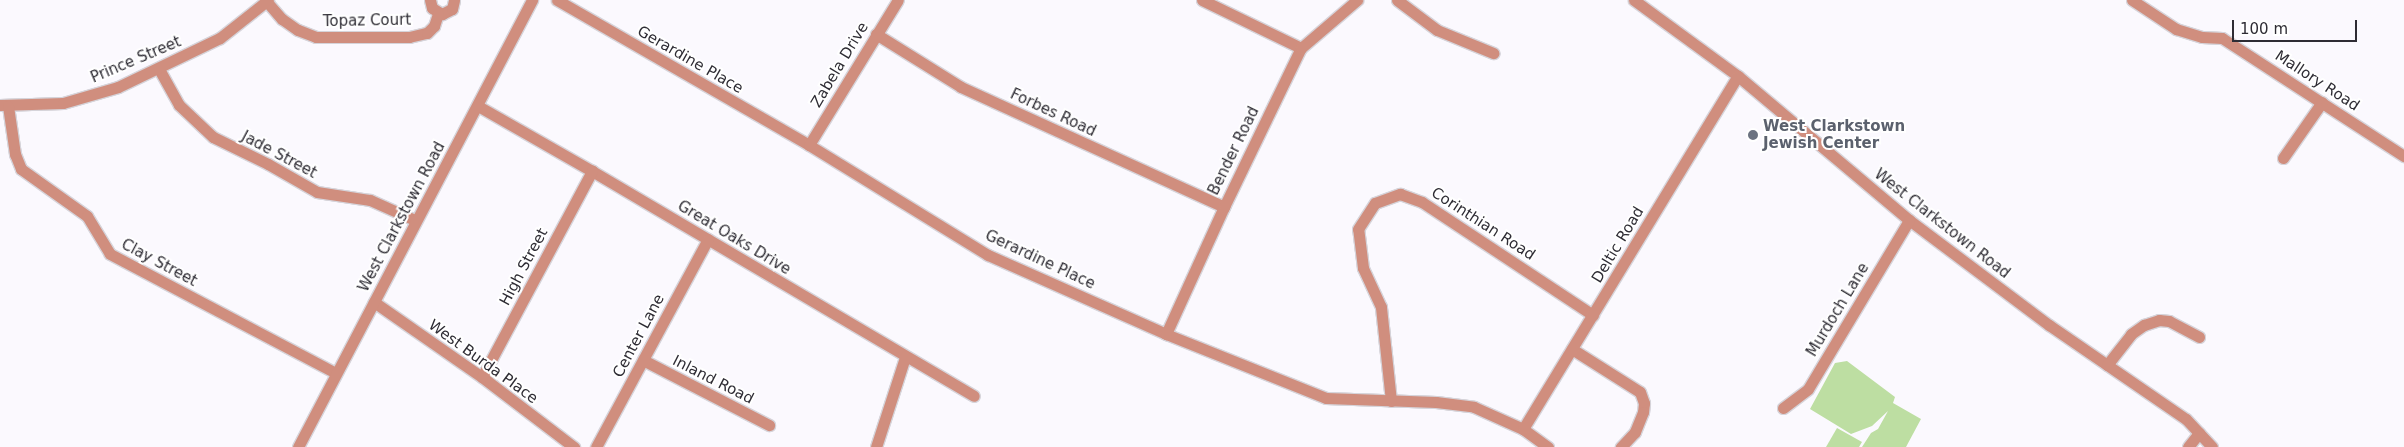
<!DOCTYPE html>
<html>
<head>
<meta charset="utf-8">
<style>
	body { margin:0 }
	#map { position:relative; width:2404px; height:447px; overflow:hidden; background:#fbf9fe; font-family:"DejaVu Sans",sans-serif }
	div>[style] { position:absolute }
	.green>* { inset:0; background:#bddea2 }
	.roads { filter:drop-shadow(1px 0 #d6d4da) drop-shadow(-1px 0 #d6d4da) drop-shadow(0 1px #d6d4da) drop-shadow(0 -1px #d6d4da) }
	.minor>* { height:11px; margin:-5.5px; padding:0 5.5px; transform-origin:5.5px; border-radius:5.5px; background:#d08e7e }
	.dots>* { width:14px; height:14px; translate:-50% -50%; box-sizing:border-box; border:2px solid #fff; border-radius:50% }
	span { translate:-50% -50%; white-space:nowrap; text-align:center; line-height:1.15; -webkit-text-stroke:4px #fff; paint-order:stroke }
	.street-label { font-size:15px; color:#2e2c34 }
	.worship-label { font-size:15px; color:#5b616d; font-weight:700 }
	.left { translate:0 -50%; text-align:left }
	.scale { position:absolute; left:2232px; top:20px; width:125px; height:22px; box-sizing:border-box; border:2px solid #2e2c34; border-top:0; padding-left:6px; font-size:15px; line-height:18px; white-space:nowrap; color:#2e2c34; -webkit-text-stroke:4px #fff; paint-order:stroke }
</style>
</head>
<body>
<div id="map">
	<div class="green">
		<div style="clip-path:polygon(1847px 361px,1895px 397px,1893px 403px,1921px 419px,1906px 447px,1862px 447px,1871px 433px,1878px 429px,1888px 411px,1872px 426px,1851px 434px,1810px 409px,1835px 363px)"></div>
		<div style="clip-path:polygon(1837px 428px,1862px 442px,1859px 447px,1826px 447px)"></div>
	</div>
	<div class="roads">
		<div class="minor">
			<div style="left:430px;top:0;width:8px;rotate:76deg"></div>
			<div style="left:432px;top:8px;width:12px;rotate:31deg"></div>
			<div style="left:442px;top:14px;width:11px;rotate:-27deg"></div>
			<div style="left:452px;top:9px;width:9px;rotate:-77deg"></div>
			<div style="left:557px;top:0;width:291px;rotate:29.9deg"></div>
			<div style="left:809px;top:145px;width:210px;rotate:31.6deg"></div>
			<div style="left:988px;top:255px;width:195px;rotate:23.9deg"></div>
			<div style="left:1166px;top:334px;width:172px;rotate:21.8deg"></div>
			<div style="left:1326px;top:398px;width:110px;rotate:2.1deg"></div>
			<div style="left:1436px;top:402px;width:38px;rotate:7deg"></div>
			<div style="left:1474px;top:407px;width:54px;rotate:24.2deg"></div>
			<div style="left:1523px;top:429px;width:31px;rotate:36deg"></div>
			<div style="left:1202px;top:0;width:110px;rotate:25.9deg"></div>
			<div style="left:1397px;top:0;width:50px;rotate:36.9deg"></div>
			<div style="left:1437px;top:30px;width:61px;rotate:22.3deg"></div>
			<div style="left:1634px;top:0;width:129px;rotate:36.2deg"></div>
			<div style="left:1738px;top:76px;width:224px;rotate:40.1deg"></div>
			<div style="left:1909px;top:220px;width:175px;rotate:36.9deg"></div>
			<div style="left:2049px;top:325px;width:166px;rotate:34.5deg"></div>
			<div style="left:2186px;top:419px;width:38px;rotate:47deg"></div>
			<div style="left:2132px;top:0;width:53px;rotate:33.4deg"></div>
			<div style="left:2176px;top:29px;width:27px;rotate:17deg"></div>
			<div style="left:2202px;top:37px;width:20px;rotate:3deg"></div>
			<div style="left:2222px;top:38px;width:217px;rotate:33deg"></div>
			<div style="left:267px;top:2px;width:23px;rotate:49deg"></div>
			<div style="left:282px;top:19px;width:19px;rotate:35deg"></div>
			<div style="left:298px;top:30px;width:19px;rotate:21deg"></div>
			<div style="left:316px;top:37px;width:93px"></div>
			<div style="left:409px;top:37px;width:18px;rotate:-13deg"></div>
			<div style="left:427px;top:33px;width:10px;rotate:-45deg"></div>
			<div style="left:434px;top:26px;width:13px;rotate:-72deg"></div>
			<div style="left:876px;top:34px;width:100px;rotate:31.9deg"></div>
			<div style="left:961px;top:87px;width:289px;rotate:24.5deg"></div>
			<div style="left:159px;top:69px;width:41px;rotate:60.9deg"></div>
			<div style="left:179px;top:105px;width:47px;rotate:43.3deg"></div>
			<div style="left:213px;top:137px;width:61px;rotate:26.1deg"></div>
			<div style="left:268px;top:164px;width:56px;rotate:29.7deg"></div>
			<div style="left:317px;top:192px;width:54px;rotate:8.6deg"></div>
			<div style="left:370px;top:200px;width:49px;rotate:24deg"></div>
			<div style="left:0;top:105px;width:63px;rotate:-1.8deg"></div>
			<div style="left:63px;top:103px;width:57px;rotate:-16.2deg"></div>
			<div style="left:118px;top:87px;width:113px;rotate:-25.7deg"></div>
			<div style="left:220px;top:38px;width:61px;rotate:-38.4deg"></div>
			<div style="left:8px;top:106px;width:49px;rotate:81.7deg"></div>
			<div style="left:15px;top:154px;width:16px;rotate:68deg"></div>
			<div style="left:21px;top:169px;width:81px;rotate:35.5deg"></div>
			<div style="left:87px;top:216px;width:44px;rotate:58.8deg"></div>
			<div style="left:110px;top:254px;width:255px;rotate:27.8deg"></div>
			<div style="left:478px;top:106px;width:131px;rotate:29.7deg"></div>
			<div style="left:592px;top:171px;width:443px;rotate:30.5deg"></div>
			<div style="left:809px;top:145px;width:170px;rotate:-58.5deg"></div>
			<div style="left:2283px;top:158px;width:68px;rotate:-55.1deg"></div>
			<div style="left:374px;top:302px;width:131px;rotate:34.8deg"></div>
			<div style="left:482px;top:377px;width:116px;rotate:37.3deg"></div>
			<div style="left:1166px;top:334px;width:140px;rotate:-65.5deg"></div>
			<div style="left:1224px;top:207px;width:177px;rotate:-64.2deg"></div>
			<div style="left:1301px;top:48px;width:74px;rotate:-40.6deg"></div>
			<div style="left:1572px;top:349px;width:80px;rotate:32.3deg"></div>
			<div style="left:1640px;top:392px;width:12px;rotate:70deg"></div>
			<div style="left:1644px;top:403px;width:9px;rotate:96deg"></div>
			<div style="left:1643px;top:412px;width:22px;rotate:112deg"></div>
			<div style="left:1635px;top:432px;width:21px;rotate:133deg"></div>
			<div style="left:643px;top:360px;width:142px;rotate:27.3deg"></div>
			<div style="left:2107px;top:365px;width:39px;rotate:-52deg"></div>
			<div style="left:2131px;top:334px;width:16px;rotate:-35deg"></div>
			<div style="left:2144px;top:325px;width:16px;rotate:-18deg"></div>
			<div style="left:2159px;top:320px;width:10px;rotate:6deg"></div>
			<div style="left:2169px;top:321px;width:34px;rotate:28deg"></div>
			<div style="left:482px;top:377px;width:234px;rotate:-61.9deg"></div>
			<div style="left:1391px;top:401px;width:95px;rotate:-96.1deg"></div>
			<div style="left:1381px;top:307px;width:43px;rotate:-114.8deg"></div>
			<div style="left:1363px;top:268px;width:39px;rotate:-97deg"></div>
			<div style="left:1358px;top:229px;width:31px;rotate:-57deg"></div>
			<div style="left:1375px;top:203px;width:27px;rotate:-20deg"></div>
			<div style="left:1400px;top:194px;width:23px;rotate:20deg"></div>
			<div style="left:1422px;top:202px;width:205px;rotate:33.5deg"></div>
			<div style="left:1783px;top:408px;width:31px;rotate:-37deg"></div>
			<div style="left:1808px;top:389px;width:197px;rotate:-59.1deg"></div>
			<div style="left:1523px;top:429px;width:413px;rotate:-58.7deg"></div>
			<div style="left:298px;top:447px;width:505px;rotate:-62.37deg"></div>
			<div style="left:596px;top:447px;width:236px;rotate:-61.7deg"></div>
			<div style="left:876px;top:447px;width:95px;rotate:-72.1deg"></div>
			<div style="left:2188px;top:447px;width:18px;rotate:-52deg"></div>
		</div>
	</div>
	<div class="dots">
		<div style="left:1753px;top:135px;background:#6b7280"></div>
	</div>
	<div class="street-label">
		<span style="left:367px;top:21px;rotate:-1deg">Topaz Court</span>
		<span style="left:136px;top:60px;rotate:-23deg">Prince Street</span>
		<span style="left:690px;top:60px;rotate:30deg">Gerardine Place</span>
		<span style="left:840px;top:65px;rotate:-59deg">Zabela Drive</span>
		<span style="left:2317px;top:81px;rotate:33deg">Mallory Road</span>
		<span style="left:1053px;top:113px;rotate:25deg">Forbes Road</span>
		<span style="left:1234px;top:151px;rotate:-64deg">Bender Road</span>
		<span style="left:279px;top:155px;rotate:28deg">Jade Street</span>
		<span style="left:402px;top:217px;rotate:-62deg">West Clarkstown Road</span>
		<span style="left:1483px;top:224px;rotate:33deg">Corinthian Road</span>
		<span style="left:1942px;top:224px;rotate:38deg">West Clarkstown Road</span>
		<span style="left:734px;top:238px;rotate:31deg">Great Oaks Drive</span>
		<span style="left:1618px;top:245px;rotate:-59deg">Deltic Road</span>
		<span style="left:1040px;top:260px;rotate:25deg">Gerardine Place</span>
		<span style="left:159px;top:263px;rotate:28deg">Clay Street</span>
		<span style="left:524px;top:267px;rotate:-62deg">High Street</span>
		<span style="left:1838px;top:310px;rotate:-59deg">Murdoch Lane</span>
		<span style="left:639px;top:336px;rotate:-62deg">Center Lane</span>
		<span style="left:483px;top:362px;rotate:36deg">West Burda Place</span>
		<span style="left:713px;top:380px;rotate:27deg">Inland Road</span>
	</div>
	<div class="worship-label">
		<span class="left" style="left:1763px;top:135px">West Clarkstown<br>Jewish Center</span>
	</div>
	<div class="scale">100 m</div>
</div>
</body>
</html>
